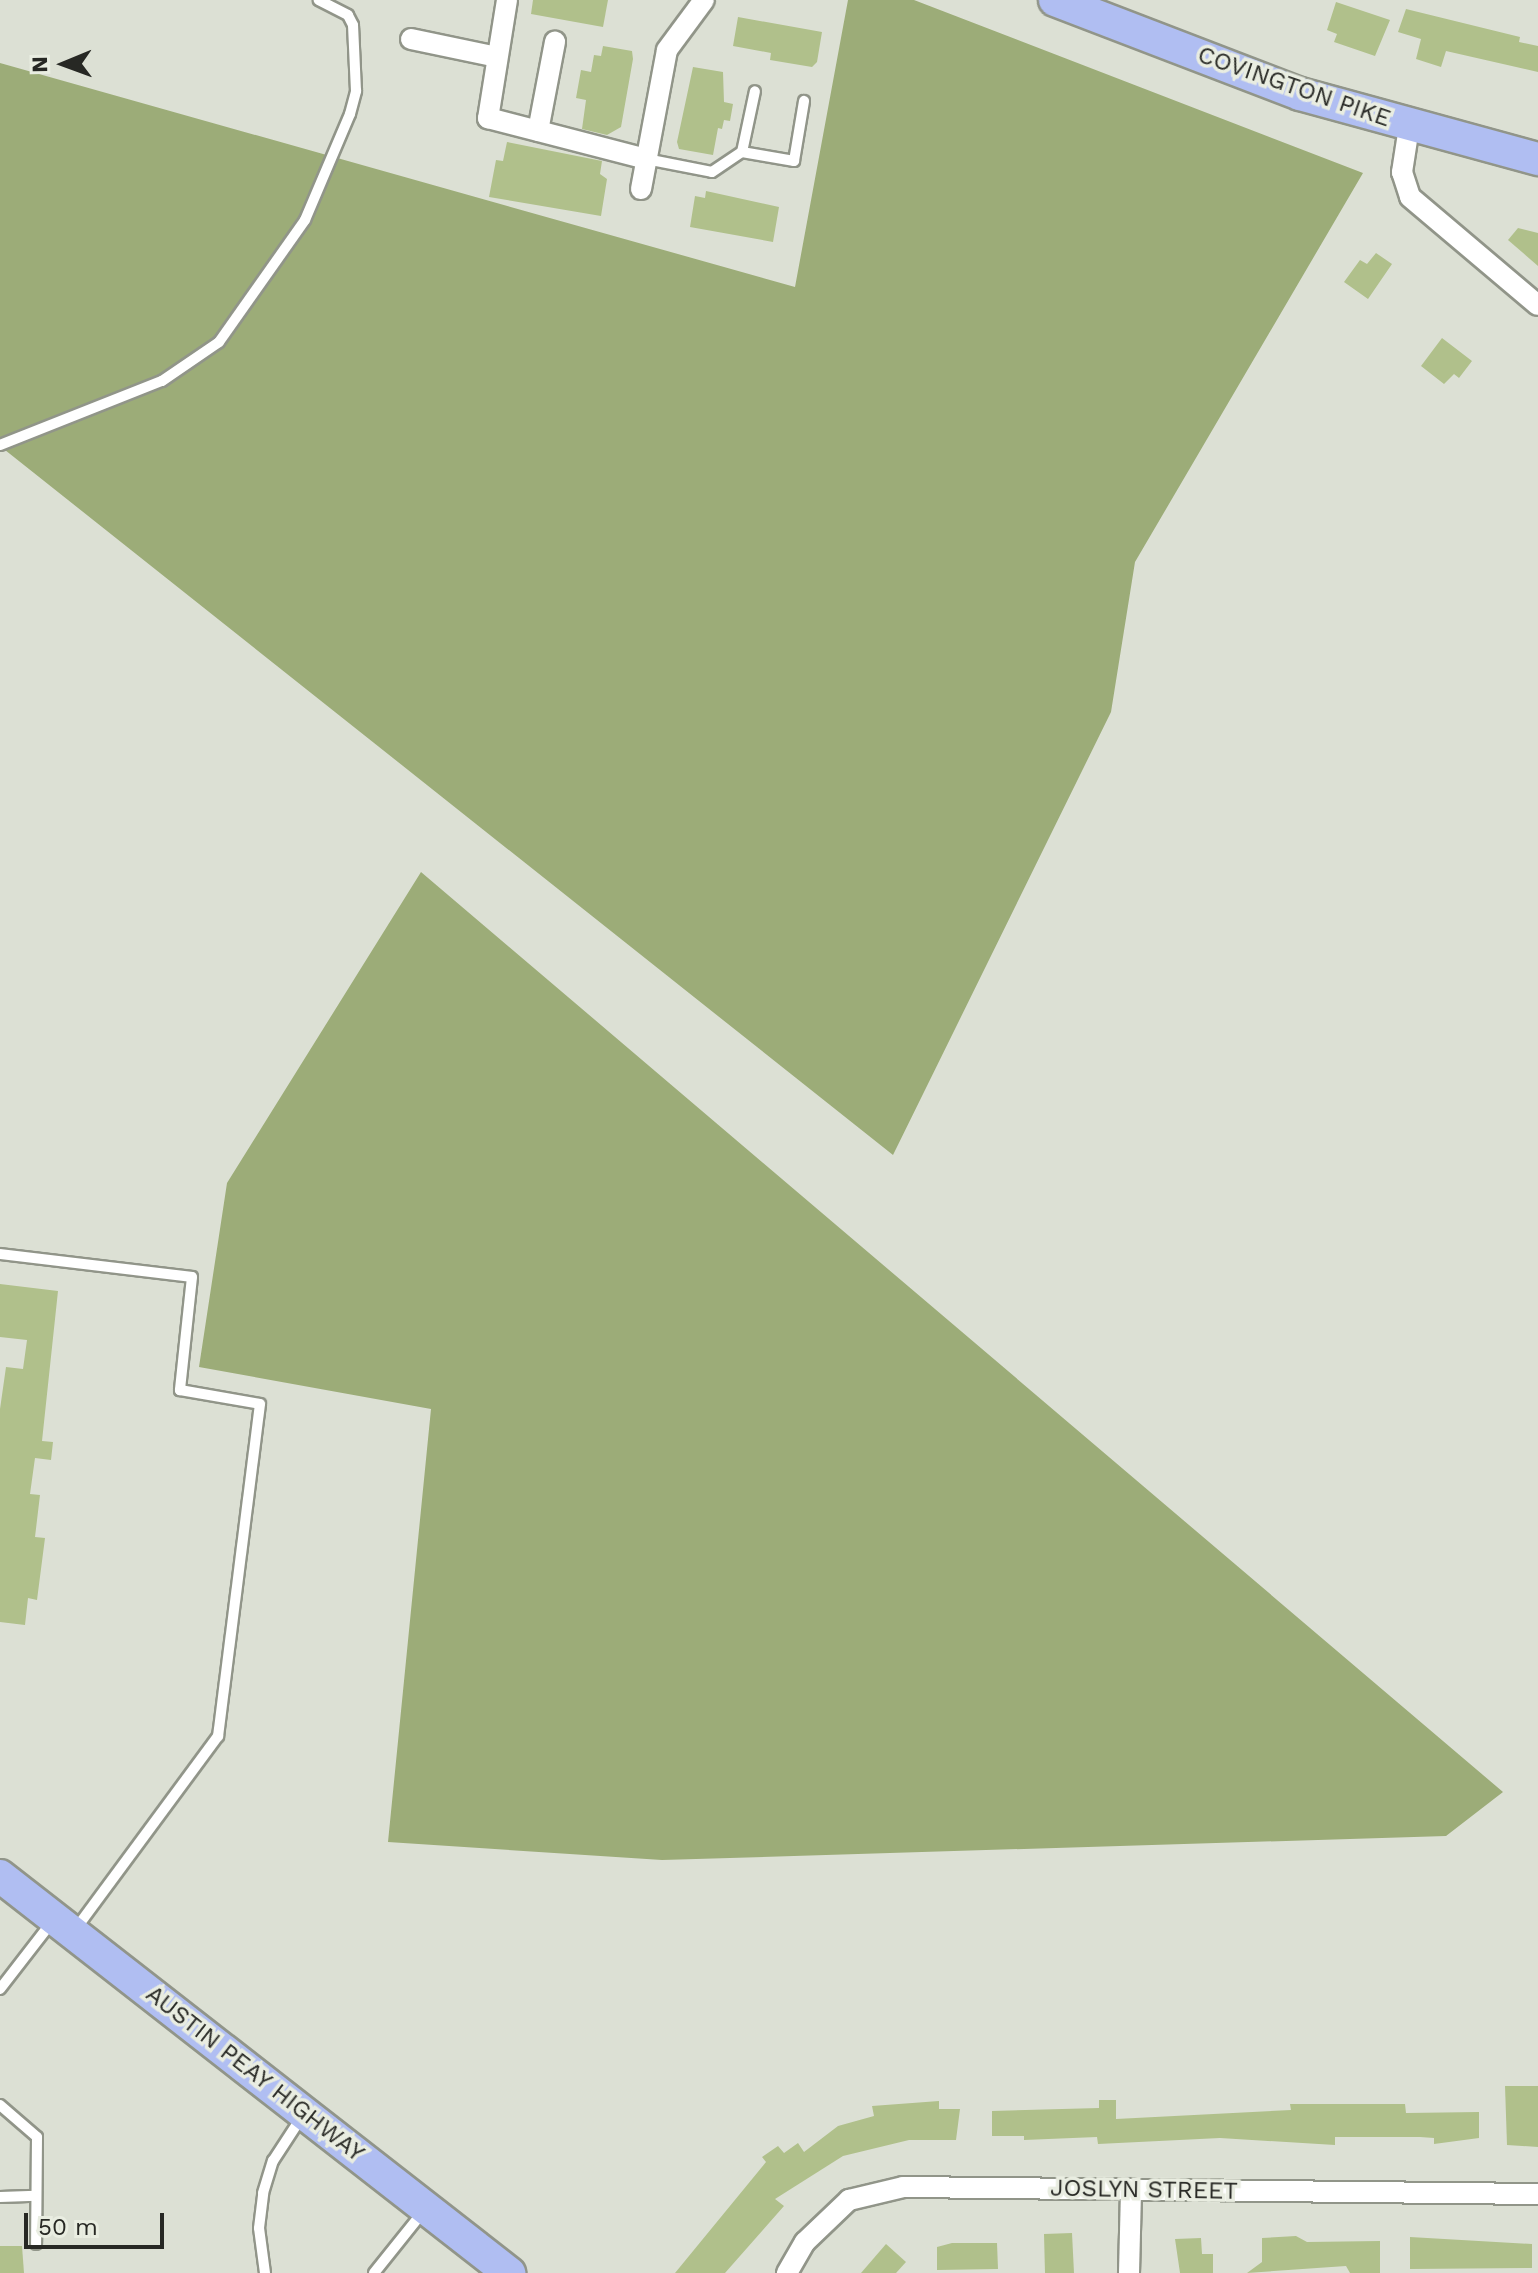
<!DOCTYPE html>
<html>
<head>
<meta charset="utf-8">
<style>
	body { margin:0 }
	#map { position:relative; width:1538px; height:2273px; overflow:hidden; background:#dce0d4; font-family:"Work Sans",sans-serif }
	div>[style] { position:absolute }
	.forest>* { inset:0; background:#9cac78 }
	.building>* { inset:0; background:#b0c08b }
	.roads { filter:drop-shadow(2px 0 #919589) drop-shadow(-2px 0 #919589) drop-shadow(0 2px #919589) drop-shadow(0 -2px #919589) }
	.lane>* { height:10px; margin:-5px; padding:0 5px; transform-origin:5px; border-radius:5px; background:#fff }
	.street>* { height:20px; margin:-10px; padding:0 10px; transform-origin:10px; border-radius:10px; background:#fff }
	.primary>* { height:32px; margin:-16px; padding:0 16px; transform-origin:16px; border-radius:16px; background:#b0bef2 }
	span { translate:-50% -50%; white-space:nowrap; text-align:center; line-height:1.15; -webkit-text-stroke:7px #e9ede1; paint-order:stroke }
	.street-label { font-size:24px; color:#272824 }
	.north { position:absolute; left:24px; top:24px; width:80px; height:80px; -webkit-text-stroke:6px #e9ede1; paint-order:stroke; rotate:269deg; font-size:22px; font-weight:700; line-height:32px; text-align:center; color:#272824 }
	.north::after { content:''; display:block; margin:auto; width:28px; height:36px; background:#272824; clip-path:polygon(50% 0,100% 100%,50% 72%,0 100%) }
	.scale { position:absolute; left:24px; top:2213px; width:140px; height:36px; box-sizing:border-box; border:4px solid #272824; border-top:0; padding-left:10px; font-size:24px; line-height:28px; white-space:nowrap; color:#272824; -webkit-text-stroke:6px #e9ede1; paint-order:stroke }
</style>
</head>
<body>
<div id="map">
	<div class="forest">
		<div style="clip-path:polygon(848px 0,914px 0,1363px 173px,1135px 562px,1111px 712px,893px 1155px,0 446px,0 63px,795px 287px)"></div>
		<div style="clip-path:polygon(421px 872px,1503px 1792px,1446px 1836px,662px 1860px,388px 1842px,431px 1409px,199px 1367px,227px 1183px)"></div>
	</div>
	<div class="building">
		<div style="clip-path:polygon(533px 0,608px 0,603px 27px,531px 14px)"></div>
		<div style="clip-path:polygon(1336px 2px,1390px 20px,1375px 56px,1334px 42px,1337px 34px,1327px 30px)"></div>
		<div style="clip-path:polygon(1406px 9px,1520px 37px,1519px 42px,1538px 46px,1538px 72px,1446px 51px,1441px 67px,1416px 59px,1421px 39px,1398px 32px)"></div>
		<div style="clip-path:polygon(738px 17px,822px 32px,817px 62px,812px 67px,770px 60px,771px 53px,733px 46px)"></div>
		<div style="clip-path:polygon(603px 46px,632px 51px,633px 59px,621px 127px,607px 135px,582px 129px,586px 100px,576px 98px,581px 70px,591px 72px,594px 55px,601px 56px)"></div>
		<div style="clip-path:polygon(693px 67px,723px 72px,724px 102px,733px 104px,730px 121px,724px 120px,722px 129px,718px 128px,713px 155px,679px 149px,677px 142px)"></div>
		<div style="clip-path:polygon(507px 142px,602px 161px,600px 174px,607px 179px,601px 216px,489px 197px,496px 160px,503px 161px)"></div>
		<div style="clip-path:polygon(706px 191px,779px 207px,773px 242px,690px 227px,695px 196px,705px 198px)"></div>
		<div style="clip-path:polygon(1518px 228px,1538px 233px,1538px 266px,1508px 240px)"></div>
		<div style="clip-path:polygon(1376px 253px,1392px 264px,1368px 299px,1344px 282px,1360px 260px,1367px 264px)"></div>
		<div style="clip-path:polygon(1442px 338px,1472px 361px,1459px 378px,1454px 374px,1444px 384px,1421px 366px)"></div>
		<div style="clip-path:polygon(0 1284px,58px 1291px,42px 1441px,53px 1442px,51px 1460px,35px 1458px,30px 1494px,40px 1495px,35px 1537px,45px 1538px,37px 1600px,28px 1598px,25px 1625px,0 1622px,0 1409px,6px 1367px,23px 1369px,27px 1340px,0 1337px)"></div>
		<div style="clip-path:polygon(1505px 2086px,1538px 2086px,1538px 2147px,1507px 2145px)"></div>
		<div style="clip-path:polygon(1099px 2100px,1116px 2100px,1116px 2119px,1291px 2110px,1290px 2104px,1405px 2104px,1406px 2113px,1479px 2112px,1479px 2138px,1434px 2144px,1434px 2138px,1420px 2137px,1335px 2137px,1335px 2145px,1220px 2138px,1098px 2144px,1097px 2137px,1024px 2140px,1024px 2136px,992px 2136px,992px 2111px,1099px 2108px)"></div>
		<div style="clip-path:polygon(939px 2101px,939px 2109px,960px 2109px,956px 2140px,909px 2140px,843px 2156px,775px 2199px,784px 2206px,725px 2273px,675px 2273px,766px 2162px,762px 2157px,778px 2146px,784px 2153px,798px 2143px,804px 2152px,838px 2126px,874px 2116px,872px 2106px)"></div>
		<div style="clip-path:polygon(1072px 2233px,1074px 2273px,1045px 2273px,1044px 2234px)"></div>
		<div style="clip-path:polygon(1296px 2236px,1307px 2242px,1380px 2241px,1380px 2273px,1350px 2273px,1346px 2266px,1247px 2273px,1262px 2262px,1262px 2238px)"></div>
		<div style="clip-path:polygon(1410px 2237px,1532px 2244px,1532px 2268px,1410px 2269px)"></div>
		<div style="clip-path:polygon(1201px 2238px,1202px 2254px,1213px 2254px,1213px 2273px,1180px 2273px,1175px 2239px)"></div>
		<div style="clip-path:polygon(952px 2243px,997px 2243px,998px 2269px,937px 2270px,937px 2247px)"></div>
		<div style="clip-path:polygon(886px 2244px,906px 2262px,896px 2273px,861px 2273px)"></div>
		<div style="clip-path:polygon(0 2246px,22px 2246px,24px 2273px,0 2273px)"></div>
	</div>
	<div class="roads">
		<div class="lane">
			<div style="left:742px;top:152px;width:62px;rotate:-78deg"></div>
			<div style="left:646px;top:159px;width:67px;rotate:11.1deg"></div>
			<div style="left:712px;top:172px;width:36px;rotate:-34deg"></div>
			<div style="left:742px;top:152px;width:53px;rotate:9.8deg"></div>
			<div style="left:794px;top:161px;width:61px;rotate:-80.5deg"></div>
			<div style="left:0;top:445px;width:174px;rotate:-21.6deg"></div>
			<div style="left:162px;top:381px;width:69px;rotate:-34.4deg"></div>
			<div style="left:219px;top:342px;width:149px;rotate:-54.8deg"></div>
			<div style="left:305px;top:220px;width:115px;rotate:-67deg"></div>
			<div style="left:350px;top:114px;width:24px;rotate:-75deg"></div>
			<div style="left:356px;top:91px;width:66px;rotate:-92.6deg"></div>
			<div style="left:353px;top:25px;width:11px;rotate:-117deg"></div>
			<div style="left:348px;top:15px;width:33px;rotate:-153deg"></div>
			<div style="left:0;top:1254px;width:193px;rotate:6.8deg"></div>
			<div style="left:192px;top:1277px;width:114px;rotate:96.1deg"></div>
			<div style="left:180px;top:1390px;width:81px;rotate:9.9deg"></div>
			<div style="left:260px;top:1404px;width:335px;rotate:97.2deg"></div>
			<div style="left:218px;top:1736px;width:242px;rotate:126.4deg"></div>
			<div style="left:0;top:1989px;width:83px;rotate:-52.3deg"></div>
			<div style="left:0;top:2105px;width:49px;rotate:40.9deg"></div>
			<div style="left:37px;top:2137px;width:107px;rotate:90.5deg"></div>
			<div style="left:0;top:2197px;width:36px;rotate:-2deg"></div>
			<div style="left:265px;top:2273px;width:45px;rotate:-97.6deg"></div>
			<div style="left:259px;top:2228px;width:35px;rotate:-83deg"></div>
			<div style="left:263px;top:2193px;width:34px;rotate:-73deg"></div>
			<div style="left:273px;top:2161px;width:51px;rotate:-56.9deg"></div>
			<div style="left:374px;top:2273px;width:77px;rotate:-51.3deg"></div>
		</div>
		<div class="street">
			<div style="left:507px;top:0;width:120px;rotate:99.1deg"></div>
			<div style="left:488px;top:118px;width:163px;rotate:14.5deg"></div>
			<div style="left:411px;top:39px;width:88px;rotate:11.8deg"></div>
			<div style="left:1409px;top:127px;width:46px;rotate:98.8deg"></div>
			<div style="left:1402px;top:172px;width:26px;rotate:72deg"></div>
			<div style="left:1410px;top:197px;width:167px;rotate:40.2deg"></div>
			<div style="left:538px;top:131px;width:91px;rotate:-79.2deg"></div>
			<div style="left:641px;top:189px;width:141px;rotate:-79.4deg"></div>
			<div style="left:667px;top:50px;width:62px;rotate:-53.5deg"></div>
			<div style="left:787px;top:2273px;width:36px;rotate:-60deg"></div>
			<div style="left:805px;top:2242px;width:61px;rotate:-43.7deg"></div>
			<div style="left:849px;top:2200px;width:56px;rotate:-13.5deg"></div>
			<div style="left:903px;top:2187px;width:635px;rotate:0.63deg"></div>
			<div style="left:1129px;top:2273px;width:84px;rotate:-88.6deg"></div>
		</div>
		<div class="primary">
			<div style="left:1055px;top:0;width:262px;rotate:21deg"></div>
			<div style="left:1300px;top:94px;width:247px;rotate:15.3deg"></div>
			<div style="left:0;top:1876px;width:646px;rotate:37.95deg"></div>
		</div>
	</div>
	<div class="street-label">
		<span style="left:1294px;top:87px;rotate:19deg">COVINGTON PIKE</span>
		<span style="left:255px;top:2074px;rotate:38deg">AUSTIN PEAY HIGHWAY</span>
		<span style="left:1144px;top:2190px;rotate:1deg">JOSLYN STREET</span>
	</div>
	<div class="north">N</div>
	<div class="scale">50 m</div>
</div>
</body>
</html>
